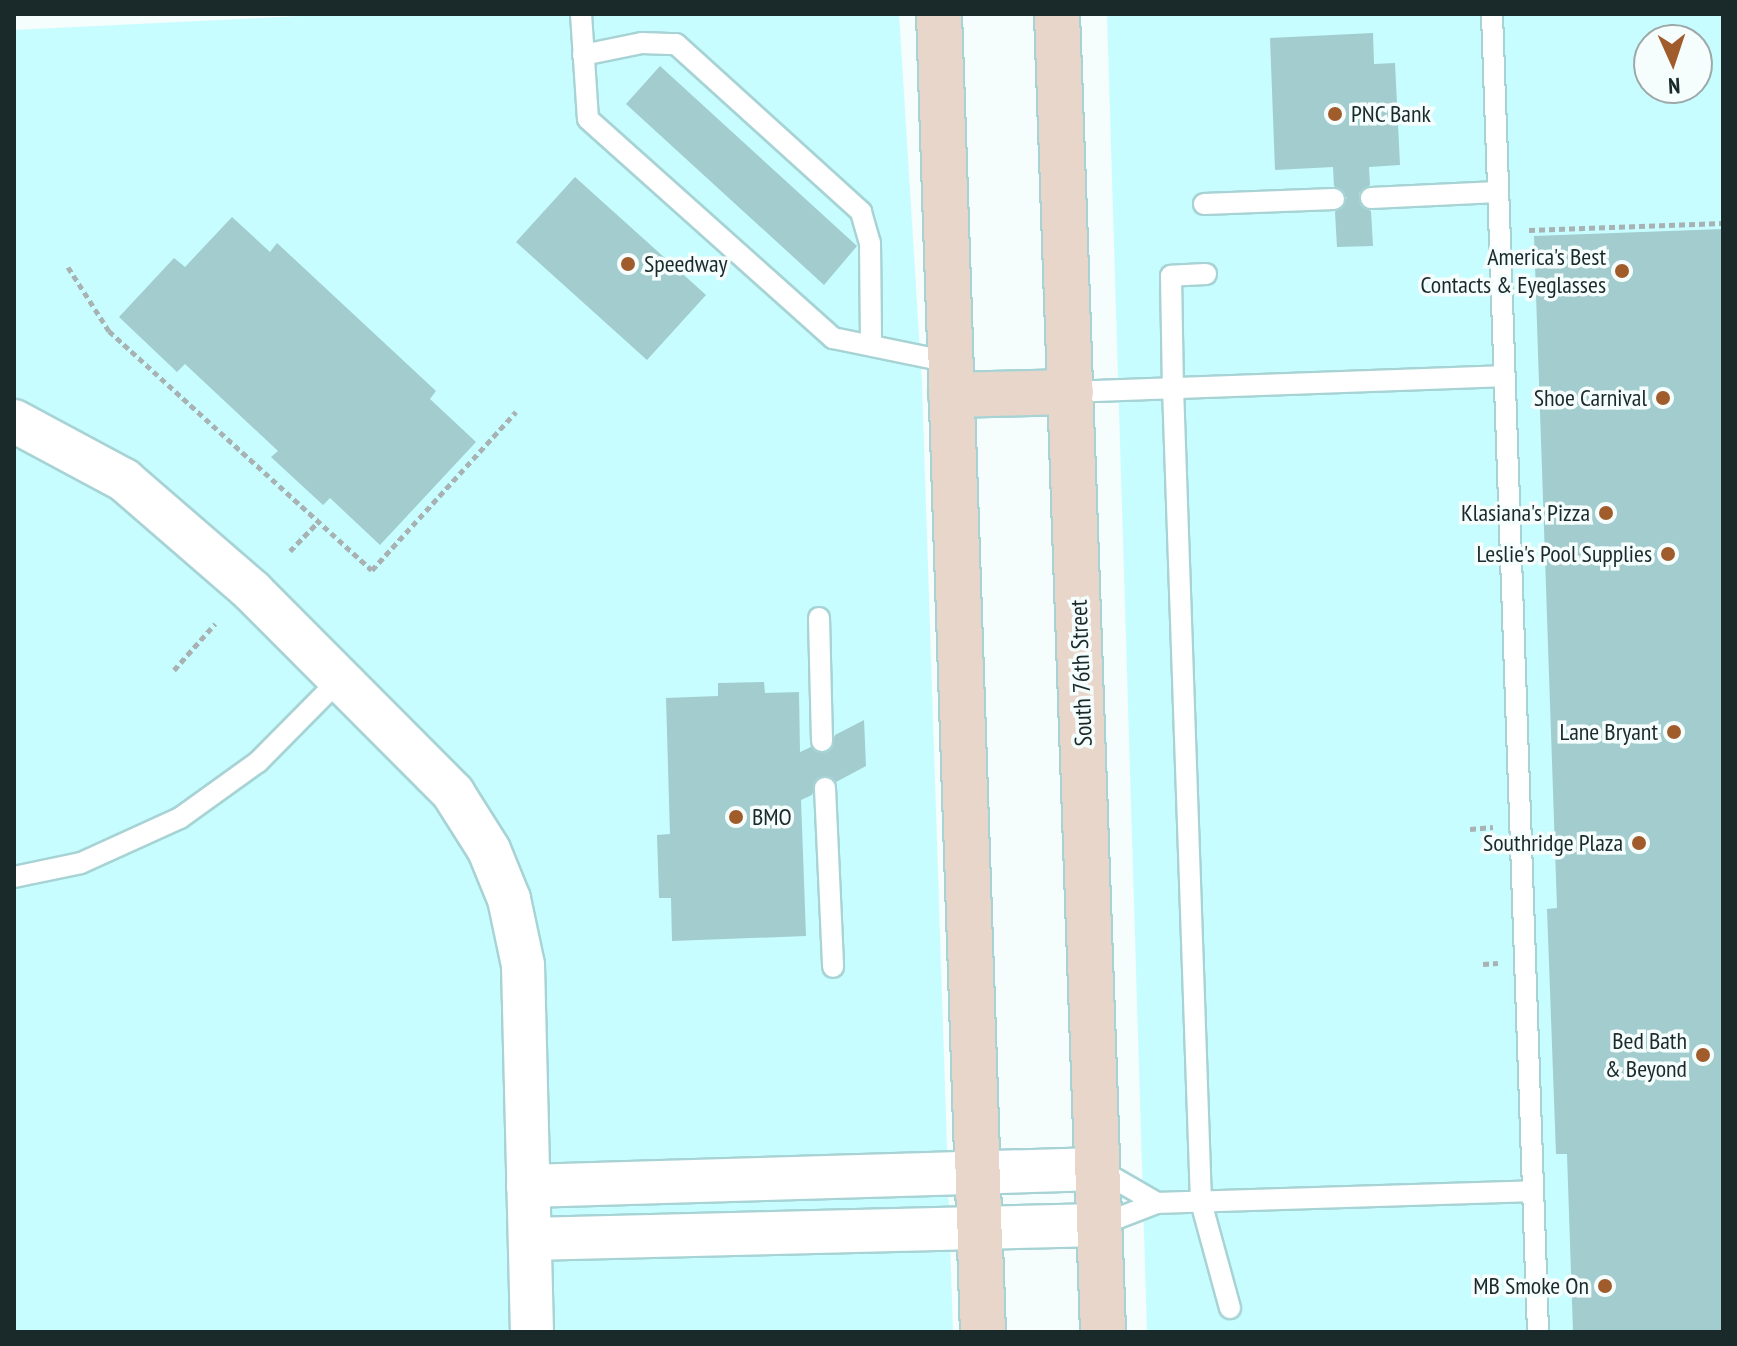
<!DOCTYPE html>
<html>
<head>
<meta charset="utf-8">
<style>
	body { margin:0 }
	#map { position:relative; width:1737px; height:1346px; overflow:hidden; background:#f5fdfd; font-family:"PT Sans Narrow",sans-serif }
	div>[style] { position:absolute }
	.built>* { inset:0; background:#c7fdff }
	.building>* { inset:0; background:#a2ccce }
	.path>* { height:5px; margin-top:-2.5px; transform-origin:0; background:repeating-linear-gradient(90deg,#a8b2b3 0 6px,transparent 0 10px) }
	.roads { filter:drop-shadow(2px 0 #a8d3d5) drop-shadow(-2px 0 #a8d3d5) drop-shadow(0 2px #a8d3d5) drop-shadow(0 -2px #a8d3d5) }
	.service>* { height:20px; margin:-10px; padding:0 10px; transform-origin:10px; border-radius:10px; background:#fff }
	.minor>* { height:42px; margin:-21px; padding:0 21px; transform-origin:21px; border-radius:21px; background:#fff }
	.secondary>* { height:44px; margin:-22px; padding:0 22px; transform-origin:22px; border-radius:22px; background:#e8d6ca }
	.dots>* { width:22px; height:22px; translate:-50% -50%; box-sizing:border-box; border:4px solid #f5fdfd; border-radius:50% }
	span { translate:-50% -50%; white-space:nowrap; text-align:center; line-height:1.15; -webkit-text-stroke:7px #f5fdfd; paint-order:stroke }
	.poi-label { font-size:24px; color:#1a2a2b }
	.left { translate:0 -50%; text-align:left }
	.right { translate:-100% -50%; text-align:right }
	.street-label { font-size:24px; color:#1a2a2b }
	.frame { position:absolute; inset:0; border:16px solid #1a2a2b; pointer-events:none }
	.north { position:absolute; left:1633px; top:24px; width:80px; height:80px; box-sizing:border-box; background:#f5fdfd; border:2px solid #9da9a9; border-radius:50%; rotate:177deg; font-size:22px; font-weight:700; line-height:32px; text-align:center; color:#1a2a2b }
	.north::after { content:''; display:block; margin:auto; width:28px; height:36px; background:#a05d2b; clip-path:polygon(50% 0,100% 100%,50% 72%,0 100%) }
</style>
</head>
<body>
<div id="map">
	<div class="built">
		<div style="clip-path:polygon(342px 14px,899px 14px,922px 384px,953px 1332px,14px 1332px,14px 30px)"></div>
		<div style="clip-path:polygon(evenodd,1107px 14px,1723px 14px,1723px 1332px,1147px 1332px,1107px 14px,1649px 40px,1697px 40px,1697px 88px,1649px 88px,1649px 40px)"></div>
	</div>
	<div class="building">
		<div style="clip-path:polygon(1373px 33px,1374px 64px,1395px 63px,1400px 165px,1369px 167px,1370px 185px,1359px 193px,1361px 206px,1371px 211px,1373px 246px,1337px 247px,1335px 212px,1347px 198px,1334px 186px,1333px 167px,1275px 170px,1270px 38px)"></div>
		<div style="clip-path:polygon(660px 66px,857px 246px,824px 285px,626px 104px)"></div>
		<div style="clip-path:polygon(575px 177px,706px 295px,647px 360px,516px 242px)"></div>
		<div style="clip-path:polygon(232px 217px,270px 252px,277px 243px,436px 391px,430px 399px,476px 442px,380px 545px,330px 498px,323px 505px,271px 457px,278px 451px,185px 364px,177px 372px,119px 317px,174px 258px,185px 267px)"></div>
		<div style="clip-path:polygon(1723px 229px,1723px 1332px,1573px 1332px,1567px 1154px,1556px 1154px,1547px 909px,1557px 908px,1534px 236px)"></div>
		<div style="clip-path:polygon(764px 682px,765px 693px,799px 692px,800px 752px,811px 747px,828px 752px,835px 735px,864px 720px,866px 766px,836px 782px,819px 777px,812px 795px,801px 800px,806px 936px,672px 941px,671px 898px,659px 898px,657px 835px,670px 834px,666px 698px,718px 696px,718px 683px)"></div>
	</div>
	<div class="path">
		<div style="left:1529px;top:230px;width:194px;rotate:-2.1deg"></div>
		<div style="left:68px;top:267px;width:76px;rotate:57.4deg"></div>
		<div style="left:109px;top:331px;width:355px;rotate:42.3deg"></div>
		<div style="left:372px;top:570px;width:214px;rotate:-47.7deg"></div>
		<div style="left:290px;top:551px;width:40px;rotate:-46deg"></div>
		<div style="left:174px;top:670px;width:62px;rotate:-48.3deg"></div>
		<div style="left:1470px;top:829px;width:23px;rotate:-5deg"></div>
		<div style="left:1483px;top:964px;width:15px;rotate:-4deg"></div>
	</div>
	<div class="roads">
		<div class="service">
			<div style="left:581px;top:14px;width:105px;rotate:86.2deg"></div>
			<div style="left:588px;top:119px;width:329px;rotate:41.8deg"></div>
			<div style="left:833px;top:338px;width:119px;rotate:11.6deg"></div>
			<div style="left:1492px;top:14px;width:1319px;rotate:88deg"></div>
			<div style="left:583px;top:55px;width:60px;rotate:-11.5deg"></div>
			<div style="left:642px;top:43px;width:34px;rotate:2deg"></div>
			<div style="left:676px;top:44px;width:250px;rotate:42.2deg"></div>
			<div style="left:861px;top:212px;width:32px;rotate:74deg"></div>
			<div style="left:870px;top:243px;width:102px;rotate:89.4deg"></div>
			<div style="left:1371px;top:198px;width:127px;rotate:-2.7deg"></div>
			<div style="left:1204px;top:204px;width:130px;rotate:-2.2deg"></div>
			<div style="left:1206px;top:274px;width:35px;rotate:177deg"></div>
			<div style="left:1171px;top:276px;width:112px;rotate:89deg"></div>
			<div style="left:1173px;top:388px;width:814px;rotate:88.03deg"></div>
			<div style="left:1201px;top:1202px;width:110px;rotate:74.7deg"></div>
			<div style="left:1071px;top:392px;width:434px;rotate:-2.1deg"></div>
			<div style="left:819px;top:618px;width:123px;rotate:88.6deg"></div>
			<div style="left:825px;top:788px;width:179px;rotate:87.4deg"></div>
			<div style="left:14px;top:877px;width:68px;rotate:-11.8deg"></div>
			<div style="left:81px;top:863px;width:109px;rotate:-24.4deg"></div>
			<div style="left:180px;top:818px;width:96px;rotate:-35.7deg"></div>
			<div style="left:258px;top:762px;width:118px;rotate:-45.3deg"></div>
			<div style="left:1098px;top:1169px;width:68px;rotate:30deg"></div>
			<div style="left:1100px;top:1225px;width:61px;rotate:-21.1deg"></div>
			<div style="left:1157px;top:1203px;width:376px;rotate:-1.8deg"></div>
		</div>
		<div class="minor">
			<div style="left:14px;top:421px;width:125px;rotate:28.2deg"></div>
			<div style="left:124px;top:480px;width:169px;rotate:40.9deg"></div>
			<div style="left:252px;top:591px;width:285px;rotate:45.1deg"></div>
			<div style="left:453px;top:793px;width:67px;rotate:57.7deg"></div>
			<div style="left:489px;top:850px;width:53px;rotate:67.8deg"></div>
			<div style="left:509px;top:899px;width:67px;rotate:78deg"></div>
			<div style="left:523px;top:965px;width:367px;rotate:88.6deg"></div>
			<div style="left:528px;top:1186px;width:569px;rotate:-1.71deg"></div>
			<div style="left:530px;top:1239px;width:570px;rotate:-1.41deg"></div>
		</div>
		<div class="secondary">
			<div style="left:939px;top:14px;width:1319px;rotate:88.09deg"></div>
			<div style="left:1057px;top:14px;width:1319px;rotate:88deg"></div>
			<div style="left:951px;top:395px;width:120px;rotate:-1.4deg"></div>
		</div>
	</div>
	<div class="dots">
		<div style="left:1335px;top:114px;background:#a05d2b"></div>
		<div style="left:628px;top:264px;background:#a05d2b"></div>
		<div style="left:1622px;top:271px;background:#a05d2b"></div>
		<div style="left:1663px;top:398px;background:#a05d2b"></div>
		<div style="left:1606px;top:513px;background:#a05d2b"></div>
		<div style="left:1668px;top:554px;background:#a05d2b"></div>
		<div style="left:1674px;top:732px;background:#a05d2b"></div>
		<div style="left:736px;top:817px;background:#a05d2b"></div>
		<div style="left:1639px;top:843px;background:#a05d2b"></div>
		<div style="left:1703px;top:1055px;background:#a05d2b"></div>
		<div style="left:1605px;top:1286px;background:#a05d2b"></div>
	</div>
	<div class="poi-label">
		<span class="left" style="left:1351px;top:114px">PNC Bank</span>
		<span class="right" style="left:1606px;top:271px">America's Best<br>Contacts &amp; Eyeglasses</span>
		<span class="left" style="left:644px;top:264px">Speedway</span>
		<span class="right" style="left:1647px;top:398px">Shoe Carnival</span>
		<span class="right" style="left:1590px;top:513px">Klasiana's Pizza</span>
		<span class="right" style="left:1652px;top:554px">Leslie's Pool Supplies</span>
		<span class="right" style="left:1658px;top:732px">Lane Bryant</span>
		<span class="left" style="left:752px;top:817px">BMO</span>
		<span class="right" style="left:1623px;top:843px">Southridge Plaza</span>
		<span class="right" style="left:1687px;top:1055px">Bed Bath<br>&amp; Beyond</span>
		<span class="right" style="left:1589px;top:1286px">MB Smoke On</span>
	</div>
	<div class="street-label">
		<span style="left:1081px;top:673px;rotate:-92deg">South 76th Street</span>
	</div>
	<div class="frame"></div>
	<div class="north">N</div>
</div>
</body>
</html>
